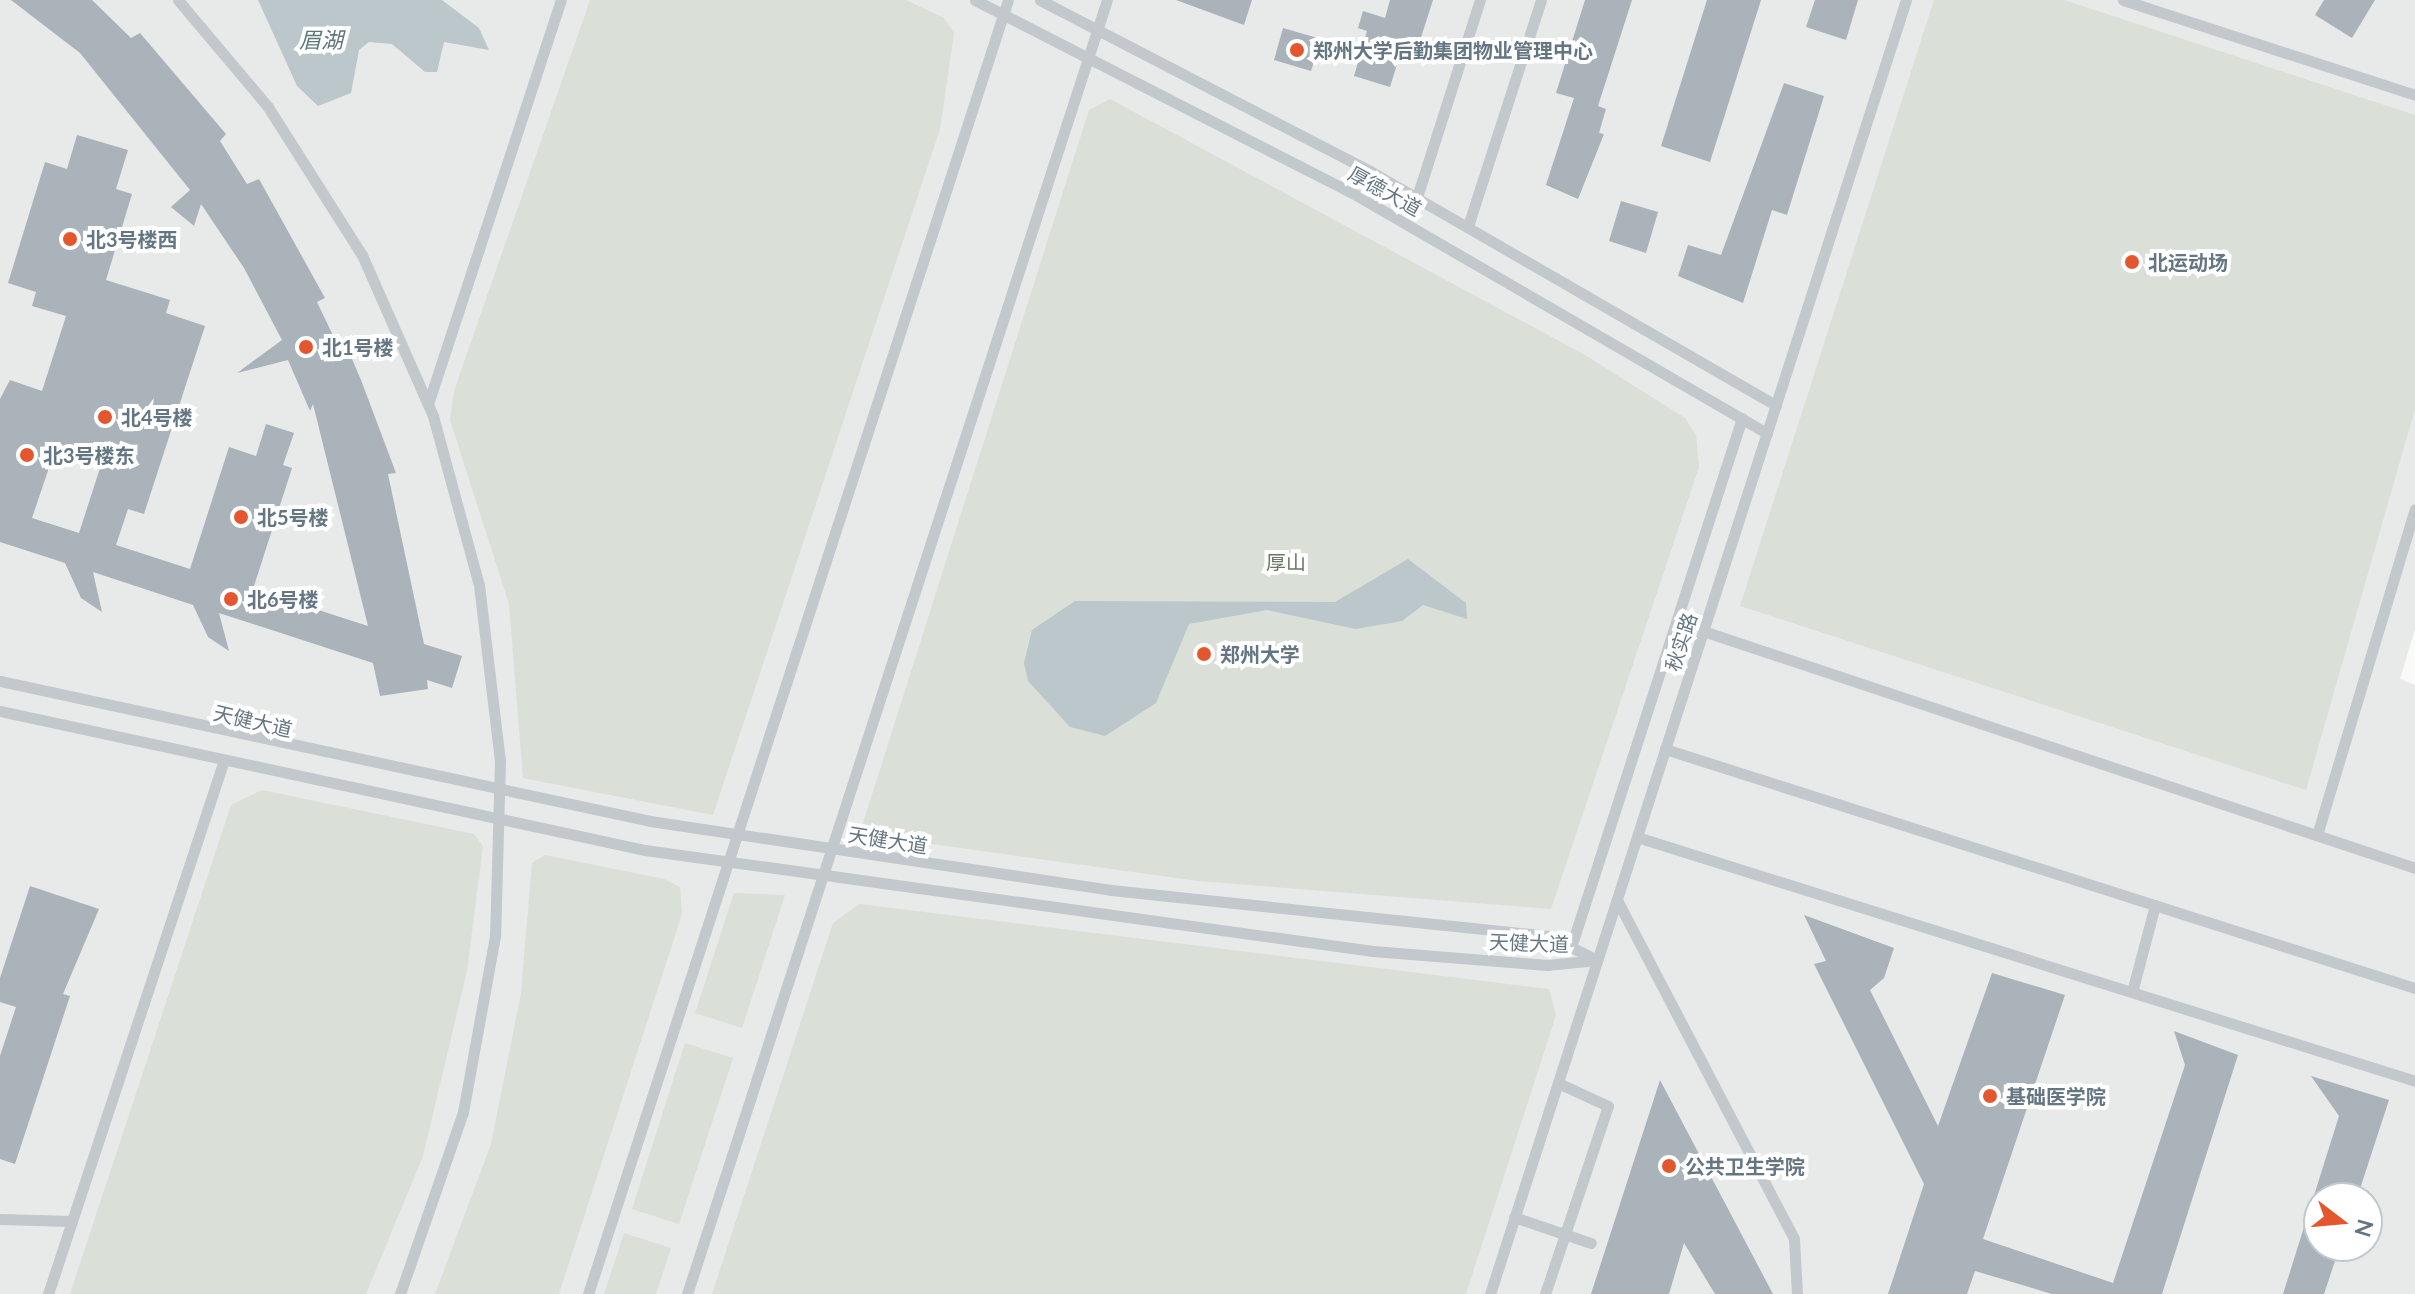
<!DOCTYPE html>
<html>
<head>
<meta charset="utf-8">
<style>
	body { margin:0 }
	#map { position:relative; width:2415px; height:1294px; overflow:hidden; background:#fafaf8; font-family:Lato,"Noto Sans SC",sans-serif }
	div>[style] { position:absolute }
	.built>* { inset:0; background:#e8e9e9 }
	.green>* { inset:0; background:#dadfd7 }
	.water>* { inset:0; background:#bbc7cb }
	.building>* { inset:0; background:#aab3b9 }
	.service>* { height:11px; margin:-5.5px; padding:0 5.5px; transform-origin:5.5px; border-radius:5.5px; background:#c3c8cc }
	.dots>* { width:22px; height:22px; translate:-50% -50%; box-sizing:border-box; border:4px solid #fff; border-radius:50% }
	span { translate:-50% -50%; white-space:nowrap; text-align:center; line-height:1.15; -webkit-text-stroke:8px #fff; paint-order:stroke }
	.poi-label { font-size:20px; color:#657683; font-weight:700 }
	.left { translate:0 -50%; text-align:left }
	.street-label { font-size:20px; color:#657683 }
	.park-label { font-size:20px; color:#687a64 }
	.water-label { font-size:22px; color:#60757c; font-style:italic }
	.north { position:absolute; left:2303px; top:1182px; width:80px; height:80px; box-sizing:border-box; background:#fff; border:2px solid #c1c8cd; border-radius:50%; rotate:106deg; font-size:22px; font-weight:700; line-height:32px; text-align:center; color:#657683 }
	.north::after { content:''; display:block; margin:auto; width:28px; height:36px; background:#e4572e; clip-path:polygon(50% 0,100% 100%,50% 72%,0 100%) }
</style>
</head>
<body>
<div id="map">
	<div class="built">
		<div style="clip-path:polygon(evenodd,0 0,2415px 0,2415px 629px,2400px 679px,2415px 685px,2415px 1294px,0 1294px,0 0,2319px 1198px,2367px 1198px,2367px 1246px,2319px 1246px,2319px 1198px)"></div>
	</div>
	<div class="green">
		<div style="clip-path:polygon(590px 0,906px 0,944px 18px,954px 33px,940px 129px,713px 815px,523px 778px,509px 604px,450px 420px,454px 391px)"></div>
		<div style="clip-path:polygon(1934px 0,2064px 0,2415px 115px,2415px 409px,2306px 790px,1740px 606px)"></div>
		<div style="clip-path:polygon(1110px 99px,1585px 355px,1685px 418px,1696px 435px,1699px 467px,1551px 909px,1198px 881px,889px 838px,863px 823px,1089px 110px)"></div>
		<div style="clip-path:polygon(262px 790px,474px 834px,483px 846px,467px 971px,423px 1156px,366px 1294px,70px 1294px,231px 805px)"></div>
		<div style="clip-path:polygon(545px 855px,664px 879px,680px 887px,682px 914px,559px 1294px,435px 1294px,491px 1144px,521px 993px,532px 863px)"></div>
		<div style="clip-path:polygon(734px 893px,785px 895px,742px 1028px,695px 1013px)"></div>
		<div style="clip-path:polygon(859px 904px,1549px 989px,1556px 1015px,1466px 1294px,712px 1294px,833px 923px)"></div>
		<div style="clip-path:polygon(685px 1043px,733px 1058px,679px 1224px,632px 1209px)"></div>
		<div style="clip-path:polygon(624px 1233px,671px 1248px,656px 1294px,604px 1294px)"></div>
	</div>
	<div class="water">
		<div style="clip-path:polygon(258px 0,442px 0,479px 28px,489px 50px,444px 42px,437px 72px,425px 72px,392px 44px,369px 42px,359px 50px,351px 93px,318px 106px,297px 86px)"></div>
		<div style="clip-path:polygon(1408px 559px,1466px 603px,1467px 619px,1423px 605px,1402px 621px,1356px 629px,1267px 610px,1189px 624px,1156px 703px,1105px 736px,1070px 727px,1028px 681px,1024px 663px,1032px 630px,1075px 601px,1335px 602px)"></div>
	</div>
	<div class="building">
		<div style="clip-path:polygon(evenodd,11px 0,92px 0,131px 38px,140px 33px,226px 134px,220px 141px,247px 184px,259px 179px,325px 298px,317px 302px,339px 348px,346px 345px,361px 380px,396px 473px,388px 474px,424px 644px,462px 656px,452px 688px,427px 680px,428px 689px,380px 696px,373px 663px,219px 613px,229px 651px,208px 637px,193px 605px,93px 572px,102px 612px,81px 598px,65px 563px,0 542px,0 399px,10px 380px,42px 391px,66px 316px,32px 306px,36px 292px,8px 283px,45px 162px,67px 169px,77px 135px,128px 150px,116px 189px,132px 194px,106px 280px,170px 300px,166px 313px,205px 326px,144px 514px,128px 509px,116px 545px,190px 569px,229px 447px,256px 456px,266px 424px,294px 433px,283px 465px,292px 468px,253px 589px,368px 626px,313px 404px,310px 411px,288px 360px,237px 373px,282px 340px,244px 268px,201px 204px,194px 226px,171px 207px,190px 190px,80px 53px,11px 0,54px 453px,100px 468px,79px 533px,32px 518px,54px 453px)"></div>
		<div style="clip-path:polygon(1176px 0,1252px 0,1244px 25px)"></div>
		<div style="clip-path:polygon(1390px 0,1433px 0,1417px 50px,1403px 45px,1390px 87px,1354px 76px,1367px 31px,1358px 28px,1363px 11px,1385px 18px)"></div>
		<div style="clip-path:polygon(1585px 0,1632px 0,1598px 106px,1606px 109px,1599px 133px,1604px 134px,1578px 199px,1546px 185px,1574px 98px,1556px 93px)"></div>
		<div style="clip-path:polygon(1707px 0,1761px 0,1710px 162px,1661px 146px)"></div>
		<div style="clip-path:polygon(1815px 0,1858px 0,1846px 40px,1806px 27px)"></div>
		<div style="clip-path:polygon(2324px 0,2375px 0,2352px 38px,2315px 15px)"></div>
		<div style="clip-path:polygon(1283px 28px,1321px 39px,1311px 71px,1274px 60px)"></div>
		<div style="clip-path:polygon(1784px 83px,1824px 96px,1787px 215px,1772px 210px,1743px 303px,1678px 276px,1688px 245px,1721px 255px)"></div>
		<div style="clip-path:polygon(1621px 201px,1658px 212px,1646px 253px,1609px 241px)"></div>
		<div style="clip-path:polygon(30px 886px,99px 909px,63px 994px,70px 996px,15px 1164px,0 1159px,0 1056px,16px 1007px,0 1002px,0 978px)"></div>
		<div style="clip-path:polygon(1804px 915px,1894px 948px,1884px 978px,1870px 990px,1938px 1126px,1992px 973px,2065px 995px,1983px 1239px,2113px 1283px,2185px 1065px,2174px 1031px,2238px 1055px,2162px 1294px,2052px 1294px,1975px 1271px,1967px 1294px,1888px 1294px,1924px 1184px,1814px 964px,1826px 961px)"></div>
		<div style="clip-path:polygon(2311px 1076px,2389px 1100px,2357px 1198px,2319px 1198px,2319px 1246px,2340px 1246px,2324px 1294px,2283px 1294px,2339px 1116px)"></div>
		<div style="clip-path:polygon(1660px 1080px,1773px 1294px,1715px 1294px,1684px 1243px,1669px 1294px,1591px 1294px)"></div>
	</div>
	<div class="service">
		<div style="left:178px;top:0;width:140px;rotate:49.9deg"></div>
		<div style="left:268px;top:107px;width:175px;rotate:57.6deg"></div>
		<div style="left:362px;top:255px;width:176px;rotate:66.2deg"></div>
		<div style="left:433px;top:416px;width:175px;rotate:74.8deg"></div>
		<div style="left:479px;top:585px;width:176px;rotate:83.2deg"></div>
		<div style="left:500px;top:760px;width:176px;rotate:91.6deg"></div>
		<div style="left:495px;top:936px;width:179px;rotate:100.3deg"></div>
		<div style="left:463px;top:1112px;width:193px;rotate:109.1deg"></div>
		<div style="left:975px;top:0;width:428px;rotate:27.1deg"></div>
		<div style="left:1356px;top:195px;width:475px;rotate:30.1deg"></div>
		<div style="left:1040px;top:0;width:372px;rotate:27.4deg"></div>
		<div style="left:1370px;top:171px;width:469px;rotate:30deg"></div>
		<div style="left:2123px;top:0;width:307px;rotate:18deg"></div>
		<div style="left:1417px;top:197px;width:207px;rotate:-72.3deg"></div>
		<div style="left:1468px;top:226px;width:237px;rotate:-72.1deg"></div>
		<div style="left:428px;top:404px;width:425px;rotate:-71.8deg"></div>
		<div style="left:1703px;top:631px;width:750px;rotate:18.41deg"></div>
		<div style="left:0;top:681px;width:665px;rotate:12.15deg"></div>
		<div style="left:650px;top:821px;width:466px;rotate:8.5deg"></div>
		<div style="left:1111px;top:890px;width:440px;rotate:6deg"></div>
		<div style="left:1549px;top:936px;width:54px;rotate:26.6deg"></div>
		<div style="left:0;top:711px;width:660px;rotate:12.16deg"></div>
		<div style="left:645px;top:850px;width:735px;rotate:7.9deg"></div>
		<div style="left:1373px;top:951px;width:175px;rotate:4.6deg"></div>
		<div style="left:1547px;top:965px;width:50px;rotate:-5.7deg"></div>
		<div style="left:1665px;top:749px;width:787px;rotate:17.68deg"></div>
		<div style="left:2317px;top:835px;width:340px;rotate:-73.3deg"></div>
		<div style="left:1637px;top:837px;width:815px;rotate:17.41deg"></div>
		<div style="left:1617px;top:900px;width:382px;rotate:62.4deg"></div>
		<div style="left:1794px;top:1239px;width:55px;rotate:86.9deg"></div>
		<div style="left:1571px;top:947px;width:556px;rotate:-72.09deg"></div>
		<div style="left:2132px;top:992px;width:90px;rotate:-75.2deg"></div>
		<div style="left:1514px;top:1217px;width:81px;rotate:18.7deg"></div>
		<div style="left:0;top:1219px;width:72px;rotate:1.6deg"></div>
		<div style="left:48px;top:1294px;width:559px;rotate:-71.76deg"></div>
		<div style="left:588px;top:1294px;width:1360px;rotate:-72.02deg"></div>
		<div style="left:687px;top:1294px;width:1360px;rotate:-72.02deg"></div>
		<div style="left:1490px;top:1294px;width:1359px;rotate:-72.18deg"></div>
		<div style="left:1545px;top:1294px;width:198px;rotate:-71.5deg"></div>
		<div style="left:1608px;top:1106px;width:55px;rotate:-155.3deg"></div>
	</div>
	<div class="dots">
		<div style="left:1297px;top:50px;background:#e4572e"></div>
		<div style="left:70px;top:239px;background:#e4572e"></div>
		<div style="left:2132px;top:262px;background:#e4572e"></div>
		<div style="left:306px;top:347px;background:#e4572e"></div>
		<div style="left:105px;top:417px;background:#e4572e"></div>
		<div style="left:27px;top:455px;background:#e4572e"></div>
		<div style="left:241px;top:517px;background:#e4572e"></div>
		<div style="left:231px;top:599px;background:#e4572e"></div>
		<div style="left:1204px;top:654px;background:#e4572e"></div>
		<div style="left:1990px;top:1096px;background:#e4572e"></div>
		<div style="left:1669px;top:1166px;background:#e4572e"></div>
	</div>
	<div class="poi-label">
		<span class="left" style="left:1313px;top:50px">郑州大学后勤集团物业管理中心</span>
		<span class="left" style="left:86px;top:239px">北3号楼西</span>
		<span class="left" style="left:2148px;top:262px">北运动场</span>
		<span class="left" style="left:322px;top:347px">北1号楼</span>
		<span class="left" style="left:121px;top:417px">北4号楼</span>
		<span class="left" style="left:43px;top:455px">北3号楼东</span>
		<span class="left" style="left:257px;top:517px">北5号楼</span>
		<span class="left" style="left:247px;top:599px">北6号楼</span>
		<span class="left" style="left:1220px;top:654px">郑州大学</span>
		<span class="left" style="left:2006px;top:1096px">基础医学院</span>
		<span class="left" style="left:1685px;top:1166px">公共卫生学院</span>
	</div>
	<div class="street-label">
		<span style="left:1385px;top:191px;rotate:29deg">厚德大道</span>
		<span style="left:1681px;top:642px;rotate:-72deg">秋实路</span>
		<span style="left:253px;top:721px;rotate:13deg">天健大道</span>
		<span style="left:888px;top:840px;rotate:9deg">天健大道</span>
		<span style="left:1529px;top:943px;rotate:2deg">天健大道</span>
	</div>
	<div class="park-label">
		<span style="left:1286px;top:562px">厚山</span>
	</div>
	<div class="water-label">
		<span style="left:321px;top:40px">眉湖</span>
	</div>
	<div class="north">N</div>
</div>
</body>
</html>
